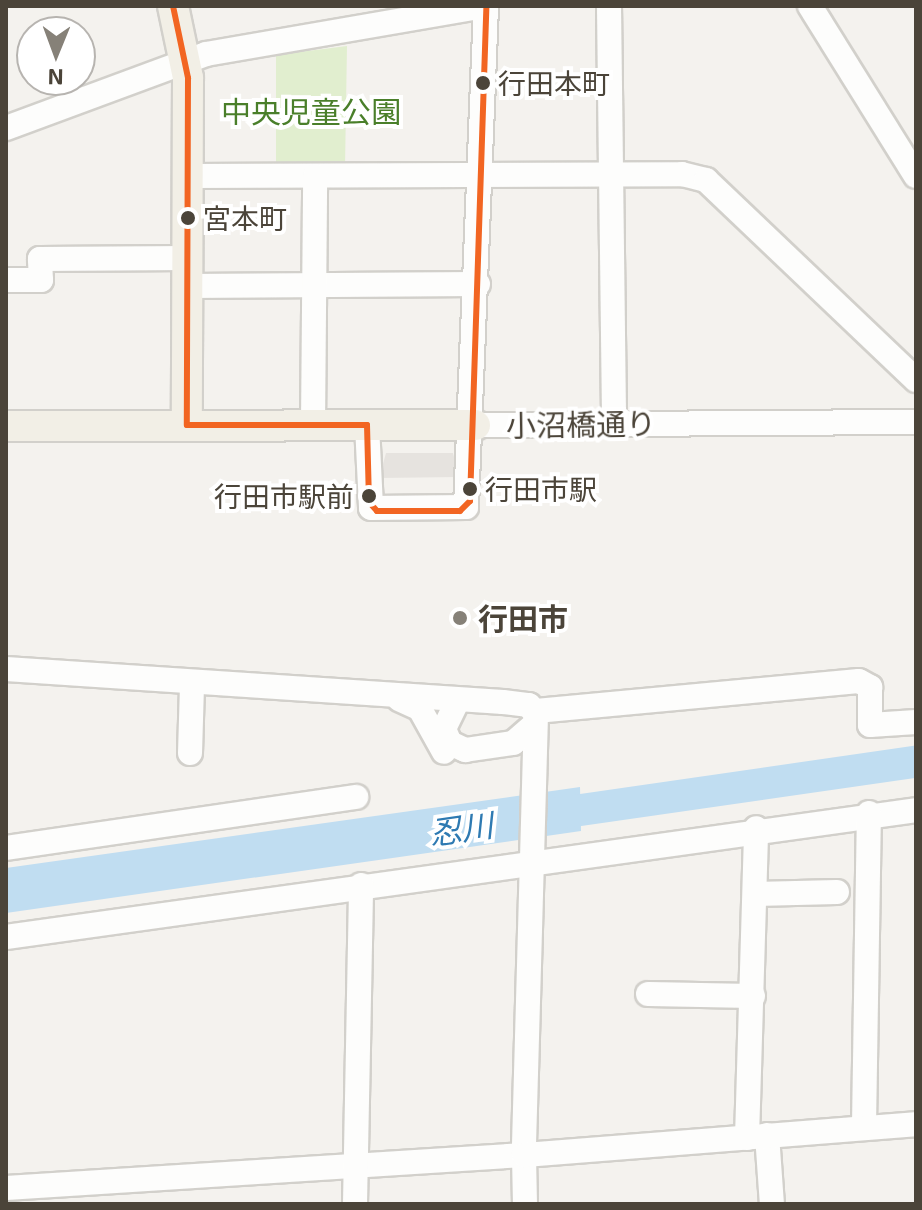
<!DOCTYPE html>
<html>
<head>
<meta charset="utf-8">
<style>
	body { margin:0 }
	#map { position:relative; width:922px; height:1210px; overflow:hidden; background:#f4f2ee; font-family:"Exo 2","Noto Sans JP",sans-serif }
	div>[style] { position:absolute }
	.green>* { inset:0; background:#e1eecf }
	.parking>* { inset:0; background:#e6e3df }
	.water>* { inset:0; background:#c0ddf1 }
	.river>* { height:32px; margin:-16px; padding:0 16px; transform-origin:16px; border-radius:16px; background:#c0ddf1 }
	.roads { filter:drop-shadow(2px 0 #d2d0cb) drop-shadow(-2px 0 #d2d0cb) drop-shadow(0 2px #d2d0cb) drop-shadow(0 -2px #d2d0cb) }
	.minor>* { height:24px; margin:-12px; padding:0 12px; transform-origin:12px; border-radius:12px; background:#fdfdfc }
	.major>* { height:30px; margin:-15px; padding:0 15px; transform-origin:15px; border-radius:15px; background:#f2efe6 }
	.bus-1>* { height:6px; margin:-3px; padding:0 3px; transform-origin:3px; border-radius:3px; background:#f26522 }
	.dots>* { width:22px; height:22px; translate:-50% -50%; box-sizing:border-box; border:4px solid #fff; border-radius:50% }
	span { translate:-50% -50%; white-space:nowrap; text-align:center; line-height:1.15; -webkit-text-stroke:8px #fff; paint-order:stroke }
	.bus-label { font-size:28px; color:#4b4439 }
	.left { translate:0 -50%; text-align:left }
	.right { translate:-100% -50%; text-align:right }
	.park-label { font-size:30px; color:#4a7f2a }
	.street-label { font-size:30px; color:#4b4439 }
	.poi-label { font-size:30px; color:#4b4439; font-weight:700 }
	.water-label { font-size:32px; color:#2e7ab2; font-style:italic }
	.frame { position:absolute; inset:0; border:8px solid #4b4439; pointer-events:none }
	.north { position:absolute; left:16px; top:16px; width:80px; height:80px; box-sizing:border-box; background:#fff; border:2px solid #b7b4b0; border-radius:50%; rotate:181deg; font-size:22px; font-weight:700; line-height:32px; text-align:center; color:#4b4439 }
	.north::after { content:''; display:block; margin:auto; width:28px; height:36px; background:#868178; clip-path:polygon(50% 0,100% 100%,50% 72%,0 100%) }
</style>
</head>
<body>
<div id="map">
	<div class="green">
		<div style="clip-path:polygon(347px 46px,345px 168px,276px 169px,276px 55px)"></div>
	</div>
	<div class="parking">
		<div style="clip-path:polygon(386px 453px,453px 453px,459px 477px,379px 478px)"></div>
	</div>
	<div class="water">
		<div style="clip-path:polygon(580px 787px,581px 831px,6px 913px,6px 868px)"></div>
	</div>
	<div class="river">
		<div style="left:539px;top:816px;width:381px;rotate:-8.2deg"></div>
	</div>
	<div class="roads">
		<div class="minor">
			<div style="left:609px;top:6px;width:418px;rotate:89.3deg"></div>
			<div style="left:810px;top:6px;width:200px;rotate:58.1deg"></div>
			<div style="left:6px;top:128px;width:213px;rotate:-20.3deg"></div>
			<div style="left:206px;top:54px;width:283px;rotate:-9.8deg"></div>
			<div style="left:188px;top:176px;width:494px;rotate:-0.2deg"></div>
			<div style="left:682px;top:174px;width:25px;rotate:14deg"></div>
			<div style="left:706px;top:180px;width:290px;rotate:43.6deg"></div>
			<div style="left:6px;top:280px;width:35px"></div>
			<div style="left:41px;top:280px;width:21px;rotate:-93deg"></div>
			<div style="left:40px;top:259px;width:148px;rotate:-0.4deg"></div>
			<div style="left:187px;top:286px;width:291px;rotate:-0.4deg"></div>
			<div style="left:313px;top:425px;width:249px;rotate:-89.5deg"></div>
			<div style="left:367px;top:425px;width:83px;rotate:87.2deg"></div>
			<div style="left:371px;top:508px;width:95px;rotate:-0.6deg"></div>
			<div style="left:466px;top:507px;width:501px;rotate:-87.71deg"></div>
			<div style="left:475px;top:425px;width:441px;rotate:-0.4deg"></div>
			<div style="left:6px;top:669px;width:498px;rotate:3.8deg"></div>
			<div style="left:503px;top:702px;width:26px;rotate:7deg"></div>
			<div style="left:529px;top:705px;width:12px;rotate:55deg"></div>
			<div style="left:536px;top:715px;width:440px;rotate:91.6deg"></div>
			<div style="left:524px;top:1155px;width:519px;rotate:176.35deg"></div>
			<div style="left:399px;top:699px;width:23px;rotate:25deg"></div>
			<div style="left:420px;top:709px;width:49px;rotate:60.8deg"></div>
			<div style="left:457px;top:702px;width:30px;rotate:116deg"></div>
			<div style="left:444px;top:729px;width:15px;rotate:67deg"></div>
			<div style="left:450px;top:743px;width:17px;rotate:25deg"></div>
			<div style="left:465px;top:750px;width:49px;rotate:-8.3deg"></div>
			<div style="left:513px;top:743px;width:29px;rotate:-41deg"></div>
			<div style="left:536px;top:711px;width:324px;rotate:-5.3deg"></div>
			<div style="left:859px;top:681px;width:13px;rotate:29deg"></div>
			<div style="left:870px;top:687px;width:38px;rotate:90deg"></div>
			<div style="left:870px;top:725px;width:46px;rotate:-3.7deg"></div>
			<div style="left:190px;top:753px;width:69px;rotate:-88.3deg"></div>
			<div style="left:6px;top:848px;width:354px;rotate:-8.3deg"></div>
			<div style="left:755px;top:894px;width:82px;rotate:-1.4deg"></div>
			<div style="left:6px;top:937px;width:919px;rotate:-7.94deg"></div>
			<div style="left:648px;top:994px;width:105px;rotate:1.1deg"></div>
			<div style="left:864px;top:1126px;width:313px;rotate:-89.1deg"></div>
			<div style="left:767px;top:1135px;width:69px;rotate:85.9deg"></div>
			<div style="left:747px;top:1138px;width:310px;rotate:-88.3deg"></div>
			<div style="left:355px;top:1204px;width:319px;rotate:-88.9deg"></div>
			<div style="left:525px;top:1204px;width:49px;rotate:-91.2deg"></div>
			<div style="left:524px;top:1155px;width:393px;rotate:-4.5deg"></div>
		</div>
		<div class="major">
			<div style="left:173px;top:6px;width:74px;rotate:78.2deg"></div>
			<div style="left:188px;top:78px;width:347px;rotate:90.2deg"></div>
			<div style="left:6px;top:426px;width:469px;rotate:-0.1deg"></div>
		</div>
	</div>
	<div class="bus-1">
		<div style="left:173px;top:6px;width:74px;rotate:78.2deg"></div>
		<div style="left:188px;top:78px;width:347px;rotate:90.2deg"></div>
		<div style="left:187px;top:425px;width:180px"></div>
		<div style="left:367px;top:425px;width:77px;rotate:88.5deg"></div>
		<div style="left:369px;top:502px;width:12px;rotate:48deg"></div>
		<div style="left:377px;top:511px;width:83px"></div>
		<div style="left:460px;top:511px;width:14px;rotate:-45deg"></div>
		<div style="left:470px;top:501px;width:495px;rotate:-88.1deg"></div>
	</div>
	<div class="dots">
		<div style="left:483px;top:83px;background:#4b4439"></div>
		<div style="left:188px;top:218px;background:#4b4439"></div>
		<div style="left:470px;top:489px;background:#4b4439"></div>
		<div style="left:369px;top:496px;background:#4b4439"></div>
		<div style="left:460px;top:618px;background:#868178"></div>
	</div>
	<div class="bus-label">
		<span class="left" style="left:498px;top:83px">行田本町</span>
		<span class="left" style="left:203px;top:218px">宮本町</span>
		<span class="left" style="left:485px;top:489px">行田市駅</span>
		<span class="right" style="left:354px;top:496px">行田市駅前</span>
	</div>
	<div class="park-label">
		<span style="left:311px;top:111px">中央児童公園</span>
	</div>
	<div class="street-label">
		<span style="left:581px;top:424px;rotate:-1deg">小沼橋通り</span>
	</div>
	<div class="poi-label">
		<span class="left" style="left:478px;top:618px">行田市</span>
	</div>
	<div class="water-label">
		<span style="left:461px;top:828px;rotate:-8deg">忍川</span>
	</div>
	<div class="frame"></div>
	<div class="north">N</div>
</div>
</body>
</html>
